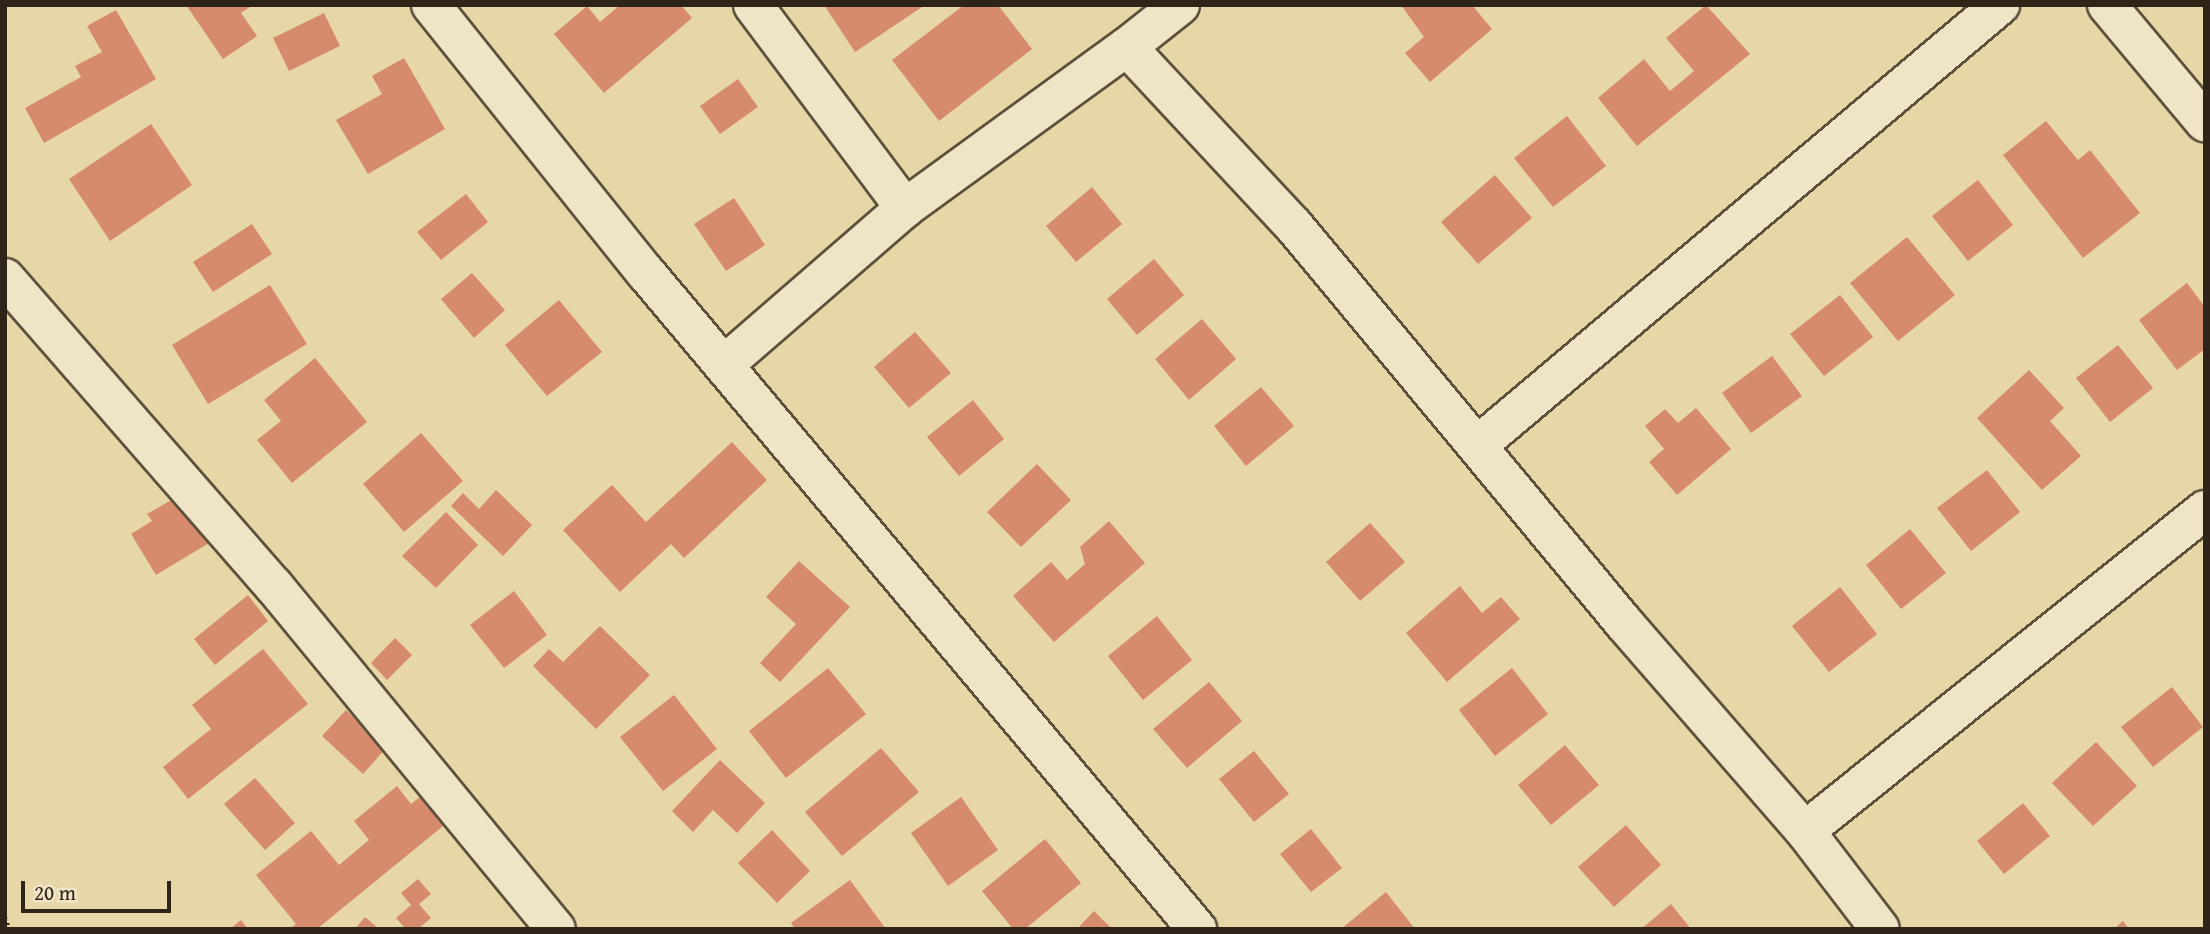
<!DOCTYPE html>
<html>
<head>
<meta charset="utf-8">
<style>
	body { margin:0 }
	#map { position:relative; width:2210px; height:934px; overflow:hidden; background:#e7d7a7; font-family:"Gentium Book Plus",serif }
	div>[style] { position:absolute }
	.building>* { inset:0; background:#d68b6c }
	.path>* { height:4.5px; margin-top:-2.25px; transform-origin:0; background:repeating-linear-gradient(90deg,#2f2418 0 2px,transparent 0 5.5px) }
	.roads { filter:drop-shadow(2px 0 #5d513c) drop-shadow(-2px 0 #5d513c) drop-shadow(0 2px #5d513c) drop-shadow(0 -2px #5d513c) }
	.street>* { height:38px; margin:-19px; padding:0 19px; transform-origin:19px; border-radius:19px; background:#efe5c6 }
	span { translate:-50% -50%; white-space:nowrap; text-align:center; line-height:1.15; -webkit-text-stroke:7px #efe5c6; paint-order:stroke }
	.frame { position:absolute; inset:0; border:7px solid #2f2418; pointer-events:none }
	.scale { position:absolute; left:21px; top:881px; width:150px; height:32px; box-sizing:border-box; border:4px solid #2f2418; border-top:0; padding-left:9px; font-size:21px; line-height:24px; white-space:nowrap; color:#2f2418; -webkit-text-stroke:5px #efe5c6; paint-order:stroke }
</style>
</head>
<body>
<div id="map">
	<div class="building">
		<div style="clip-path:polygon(186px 5px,253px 5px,241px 13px,257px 36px,223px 59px)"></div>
		<div style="clip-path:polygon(620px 5px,681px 5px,692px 18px,604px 93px,554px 34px,587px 6px,600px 22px)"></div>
		<div style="clip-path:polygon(824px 5px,925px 5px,855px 52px)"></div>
		<div style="clip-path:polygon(964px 5px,998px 5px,1032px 49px,939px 121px,892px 60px)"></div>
		<div style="clip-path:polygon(1401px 5px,1472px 5px,1492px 29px,1430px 82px,1405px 53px,1424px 37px)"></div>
		<div style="clip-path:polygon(1706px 5px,1750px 54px,1637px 146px,1598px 98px,1644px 59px,1670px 91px,1694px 71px,1666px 38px)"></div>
		<div style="clip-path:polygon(116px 10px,156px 79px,44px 143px,25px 108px,81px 77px,75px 66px,102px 52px,87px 26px)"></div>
		<div style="clip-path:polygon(324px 13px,340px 46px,289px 71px,273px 38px)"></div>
		<div style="clip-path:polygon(404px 58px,445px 129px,368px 174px,336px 120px,382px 94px,372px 76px)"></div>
		<div style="clip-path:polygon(738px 79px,758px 107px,720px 134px,700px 106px)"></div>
		<div style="clip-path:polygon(1567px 116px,1606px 166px,1553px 207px,1514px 158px)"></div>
		<div style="clip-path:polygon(2046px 121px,2078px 160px,2090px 150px,2140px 213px,2083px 258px,2003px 155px)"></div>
		<div style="clip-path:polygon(151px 124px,192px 185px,110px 241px,69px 179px)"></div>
		<div style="clip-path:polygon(1495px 175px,1532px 218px,1478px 264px,1441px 222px)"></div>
		<div style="clip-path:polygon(1978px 180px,2013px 225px,1968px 261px,1932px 216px)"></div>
		<div style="clip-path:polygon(1092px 187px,1122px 224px,1076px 262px,1046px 226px)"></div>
		<div style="clip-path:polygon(466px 194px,488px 222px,441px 260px,417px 232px)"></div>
		<div style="clip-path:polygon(734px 198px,765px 245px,726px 271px,694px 224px)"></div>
		<div style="clip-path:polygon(252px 224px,272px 254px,213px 292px,193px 262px)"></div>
		<div style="clip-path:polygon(1907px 237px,1955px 295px,1898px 341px,1850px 283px)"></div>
		<div style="clip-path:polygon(1154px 259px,1184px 295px,1137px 335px,1107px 299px)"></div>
		<div style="clip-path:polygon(472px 273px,505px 310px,474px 338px,441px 299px)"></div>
		<div style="clip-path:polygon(2187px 283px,2205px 307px,2205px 349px,2177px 370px,2139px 320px)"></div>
		<div style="clip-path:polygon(270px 285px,307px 344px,208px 404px,172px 345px)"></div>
		<div style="clip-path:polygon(1840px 295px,1873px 337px,1824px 376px,1790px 334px)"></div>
		<div style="clip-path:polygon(559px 300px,602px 352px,547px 396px,505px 345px)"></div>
		<div style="clip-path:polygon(1202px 319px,1236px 359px,1189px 400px,1155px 359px)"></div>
		<div style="clip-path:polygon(915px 332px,951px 373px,909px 408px,874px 367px)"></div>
		<div style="clip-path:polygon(2118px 345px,2153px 388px,2110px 422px,2076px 378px)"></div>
		<div style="clip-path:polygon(1772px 356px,1802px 396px,1751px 433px,1722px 393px)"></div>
		<div style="clip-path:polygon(315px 358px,367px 422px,292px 483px,257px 440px,281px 421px,264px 400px)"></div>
		<div style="clip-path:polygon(2029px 370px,2064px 408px,2050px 421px,2081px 456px,2042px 490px,1977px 418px)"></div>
		<div style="clip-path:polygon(1261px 387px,1294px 426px,1246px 466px,1214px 426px)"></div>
		<div style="clip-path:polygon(973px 400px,1004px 439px,959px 476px,927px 437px)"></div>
		<div style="clip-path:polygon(1696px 408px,1731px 449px,1677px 495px,1649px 462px,1664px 449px,1645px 426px,1665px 409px,1678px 423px)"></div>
		<div style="clip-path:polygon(421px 433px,463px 481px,404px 532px,363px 484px)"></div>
		<div style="clip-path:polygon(732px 442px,767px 480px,684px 558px,671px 544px,620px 592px,563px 530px,612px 485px,646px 522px)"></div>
		<div style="clip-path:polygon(1037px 464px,1071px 500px,1021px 547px,987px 512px)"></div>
		<div style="clip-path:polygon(1987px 470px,2020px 512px,1971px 551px,1937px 508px)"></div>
		<div style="clip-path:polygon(496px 490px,532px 525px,503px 556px,451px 506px,463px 493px,479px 509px)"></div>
		<div style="clip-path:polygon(180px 495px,209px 543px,156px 575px,131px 534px,152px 521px,147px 514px)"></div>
		<div style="clip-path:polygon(446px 512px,478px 545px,436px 588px,402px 556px)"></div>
		<div style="clip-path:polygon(1109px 521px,1145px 563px,1054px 642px,1013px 596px,1051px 562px,1067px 580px,1085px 564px,1080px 547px)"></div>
		<div style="clip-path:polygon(1370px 523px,1405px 562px,1360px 601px,1326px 562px)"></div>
		<div style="clip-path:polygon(1910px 529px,1946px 573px,1901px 609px,1866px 565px)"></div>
		<div style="clip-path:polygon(799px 561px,850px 607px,780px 682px,760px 663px,796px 624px,766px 597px)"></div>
		<div style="clip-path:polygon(1460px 586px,1482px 613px,1501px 597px,1520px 619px,1447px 682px,1406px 633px)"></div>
		<div style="clip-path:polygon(1840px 587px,1877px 634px,1829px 672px,1792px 626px)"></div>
		<div style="clip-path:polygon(514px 591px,547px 635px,504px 668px,470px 625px)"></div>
		<div style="clip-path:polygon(248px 595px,268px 621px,215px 665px,194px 639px)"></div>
		<div style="clip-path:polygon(1157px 616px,1192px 660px,1143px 700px,1108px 656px)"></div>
		<div style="clip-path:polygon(600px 626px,650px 675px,596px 729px,533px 666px,549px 649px,563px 662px)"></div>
		<div style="clip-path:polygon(395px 638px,412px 655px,387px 680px,371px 663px)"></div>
		<div style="clip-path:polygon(263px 649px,308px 704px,188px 799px,163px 767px,211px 729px,192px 705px)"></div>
		<div style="clip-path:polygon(828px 668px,866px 714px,786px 778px,749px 731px)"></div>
		<div style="clip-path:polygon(1512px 668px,1548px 714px,1495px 756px,1459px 710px)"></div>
		<div style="clip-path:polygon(1209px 682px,1242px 721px,1187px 768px,1153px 729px)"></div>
		<div style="clip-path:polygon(2172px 687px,2203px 727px,2153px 767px,2121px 727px)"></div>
		<div style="clip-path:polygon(674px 695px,717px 749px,663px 791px,620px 737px)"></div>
		<div style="clip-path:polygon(346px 710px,386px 748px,363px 774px,322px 736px)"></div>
		<div style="clip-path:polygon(2096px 742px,2137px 786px,2093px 826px,2052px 783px)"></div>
		<div style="clip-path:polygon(1565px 745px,1599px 785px,1551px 825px,1518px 785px)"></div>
		<div style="clip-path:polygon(881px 748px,919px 792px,842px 856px,805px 812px)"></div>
		<div style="clip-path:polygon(1254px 751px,1289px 794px,1254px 822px,1219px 779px)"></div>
		<div style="clip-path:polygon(720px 760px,765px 803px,737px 833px,713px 810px,693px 832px,672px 811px)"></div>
		<div style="clip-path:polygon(255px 778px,295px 823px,265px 850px,224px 804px)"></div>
		<div style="clip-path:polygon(397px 786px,411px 804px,430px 789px,454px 817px,317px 929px,290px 929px,296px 924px,256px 875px,311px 831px,339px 865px,369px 840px,354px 821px)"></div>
		<div style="clip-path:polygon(961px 797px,998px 850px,948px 886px,911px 833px)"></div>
		<div style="clip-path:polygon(2023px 803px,2050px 836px,2004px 874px,1977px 841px)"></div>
		<div style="clip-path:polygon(1626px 825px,1661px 865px,1614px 907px,1578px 867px)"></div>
		<div style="clip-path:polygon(1311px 829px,1342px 868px,1311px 892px,1280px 854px)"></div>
		<div style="clip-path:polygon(772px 830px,810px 871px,777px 903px,738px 863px)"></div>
		<div style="clip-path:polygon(1045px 839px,1081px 883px,1025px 929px,1013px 929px,982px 891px)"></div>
		<div style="clip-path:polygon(418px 879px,431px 894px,419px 904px,431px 918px,418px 929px,406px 929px,396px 918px,411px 905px,401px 893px)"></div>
		<div style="clip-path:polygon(850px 880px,886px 929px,795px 929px,791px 923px)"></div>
		<div style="clip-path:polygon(1386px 892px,1415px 929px,1341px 929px)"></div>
		<div style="clip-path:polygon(1671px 904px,1691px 929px,1641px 929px)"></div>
		<div style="clip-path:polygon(1094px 911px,1112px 929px,1077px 929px)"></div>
		<div style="clip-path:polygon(365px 917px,379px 929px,355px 929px)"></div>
		<div style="clip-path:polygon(241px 920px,248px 929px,230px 929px)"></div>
		<div style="clip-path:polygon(2123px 921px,2129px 929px,2114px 929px)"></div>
	</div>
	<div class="path">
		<div style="left:5px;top:918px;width:12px;rotate:70deg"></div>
	</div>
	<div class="roads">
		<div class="street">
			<div style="left:431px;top:5px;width:344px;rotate:51.3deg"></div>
			<div style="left:646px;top:273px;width:857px;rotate:49.97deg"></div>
			<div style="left:753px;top:5px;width:254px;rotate:53.2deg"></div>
			<div style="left:1180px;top:5px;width:68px;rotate:141.6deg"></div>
			<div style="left:1127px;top:47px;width:245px;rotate:47deg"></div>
			<div style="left:1294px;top:226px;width:516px;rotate:50.27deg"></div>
			<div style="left:1624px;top:623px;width:276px;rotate:49deg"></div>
			<div style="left:1805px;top:831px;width:123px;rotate:52.6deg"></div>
			<div style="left:2107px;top:5px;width:153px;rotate:50.1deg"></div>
			<div style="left:5px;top:278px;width:409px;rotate:48.9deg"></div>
			<div style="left:274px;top:586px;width:444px;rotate:50.6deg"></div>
			<div style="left:725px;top:364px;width:238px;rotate:-40.9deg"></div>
			<div style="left:905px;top:208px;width:274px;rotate:-36deg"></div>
			<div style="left:1478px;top:445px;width:683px;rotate:-40.13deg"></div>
			<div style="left:1805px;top:831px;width:513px;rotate:-38.75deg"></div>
		</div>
	</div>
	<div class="frame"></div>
	<div class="scale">20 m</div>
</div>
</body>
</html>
